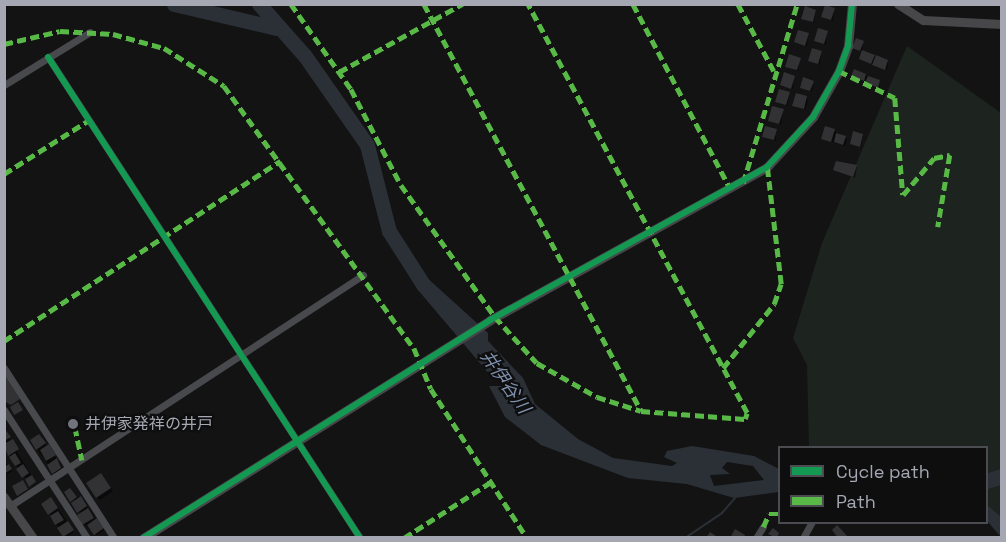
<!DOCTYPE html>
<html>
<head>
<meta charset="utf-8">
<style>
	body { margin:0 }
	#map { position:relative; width:1006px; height:542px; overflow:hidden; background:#131314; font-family:"Space Grotesk","Noto Sans JP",sans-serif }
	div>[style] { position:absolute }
	.green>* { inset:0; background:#1d231f }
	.water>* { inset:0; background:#2b3037 }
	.shadow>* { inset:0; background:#0007 }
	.stream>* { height:2px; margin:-1px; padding:0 1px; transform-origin:1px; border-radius:1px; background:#2b3037 }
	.river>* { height:15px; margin:-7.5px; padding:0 7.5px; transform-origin:7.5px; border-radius:7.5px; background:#2b3037 }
	.building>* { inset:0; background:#323234 }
	.street>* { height:7px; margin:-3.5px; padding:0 3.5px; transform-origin:3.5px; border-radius:3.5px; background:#48494c }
	.secondary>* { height:9px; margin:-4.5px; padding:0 4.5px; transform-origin:4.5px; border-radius:4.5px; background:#47474a }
	.quiet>* { height:4.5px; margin-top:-2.25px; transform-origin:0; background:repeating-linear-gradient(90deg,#58b947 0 9px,transparent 0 13.5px) }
	.cycleway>* { height:6px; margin:-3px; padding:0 3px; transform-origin:3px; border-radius:3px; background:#139951 }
	.dots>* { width:16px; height:16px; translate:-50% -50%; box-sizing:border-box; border:3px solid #0e0e0f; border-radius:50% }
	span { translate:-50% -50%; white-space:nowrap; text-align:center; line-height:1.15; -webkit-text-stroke:4.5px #0e0e0f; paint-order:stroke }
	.poi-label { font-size:16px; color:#a5a8b3 }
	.left { translate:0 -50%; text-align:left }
	.water-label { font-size:18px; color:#7f90ac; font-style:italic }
	.frame { position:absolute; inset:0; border:6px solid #a5a8b3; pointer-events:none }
	.legend { position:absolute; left:778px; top:446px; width:210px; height:78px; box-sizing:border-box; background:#0e0e0f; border:2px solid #4a4c51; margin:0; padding:8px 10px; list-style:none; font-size:18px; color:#a5a8b3 }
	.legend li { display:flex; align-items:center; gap:12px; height:30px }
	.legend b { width:30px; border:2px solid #4a4c51 }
</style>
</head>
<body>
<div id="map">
	<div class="green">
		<div style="clip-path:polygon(907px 46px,1001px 113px,1001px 537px,987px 519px,986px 448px,809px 447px,807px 365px,793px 338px,822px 243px)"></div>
	</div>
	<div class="water">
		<div style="clip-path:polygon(evenodd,415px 267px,488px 333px,488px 341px,523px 378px,535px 404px,578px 439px,613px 458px,672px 466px,677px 463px,664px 457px,667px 451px,692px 446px,754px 456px,779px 469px,779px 492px,734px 498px,687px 484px,628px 478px,541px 445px,505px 417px,489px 386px,507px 386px,490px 375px,418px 290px,408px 273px,415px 267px,727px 462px,753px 466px,764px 480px,714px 486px,710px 475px,730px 474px,722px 468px,727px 462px)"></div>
		<div style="clip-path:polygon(987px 505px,1001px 517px,1001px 537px,987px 521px)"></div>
	</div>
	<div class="shadow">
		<div style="clip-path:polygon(834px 9px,833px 21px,823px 17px)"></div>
		<div style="clip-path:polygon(816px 11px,814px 23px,803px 18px)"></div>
		<div style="clip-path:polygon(827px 33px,826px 45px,816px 40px)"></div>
		<div style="clip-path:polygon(808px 35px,807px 47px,796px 42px)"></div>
		<div style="clip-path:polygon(863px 42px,862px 51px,888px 62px,887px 70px,860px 59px,863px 52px,856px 49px)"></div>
		<div style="clip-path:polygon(821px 53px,820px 65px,810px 60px)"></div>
		<div style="clip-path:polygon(800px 59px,798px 71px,787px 66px)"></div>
		<div style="clip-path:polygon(865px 75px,879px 82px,880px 88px,854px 77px)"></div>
		<div style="clip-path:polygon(794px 77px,793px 89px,782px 85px)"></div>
		<div style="clip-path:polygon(813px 82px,812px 92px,801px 87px)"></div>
		<div style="clip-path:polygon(789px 94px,788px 106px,779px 103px)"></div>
		<div style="clip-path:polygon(797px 95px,808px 100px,805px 110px,794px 105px)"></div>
		<div style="clip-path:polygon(783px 111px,781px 125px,769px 120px)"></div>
		<div style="clip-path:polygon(776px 131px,776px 141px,764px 137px)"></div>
		<div style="clip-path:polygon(834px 131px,847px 139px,845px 146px,823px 139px)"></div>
		<div style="clip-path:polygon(863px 135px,861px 147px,853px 145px)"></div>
		<div style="clip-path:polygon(837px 163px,857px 167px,855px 178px,837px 171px)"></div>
		<div style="clip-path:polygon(4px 430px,36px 483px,31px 486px,4px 447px)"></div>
		<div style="clip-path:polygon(39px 436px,59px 462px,62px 470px,55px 474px,37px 449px)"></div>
		<div style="clip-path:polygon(4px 460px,13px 471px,4px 476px)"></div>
		<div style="clip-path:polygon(104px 478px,113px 491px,100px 500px,97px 497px)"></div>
		<div style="clip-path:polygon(72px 492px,82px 500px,104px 530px,97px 535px,84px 524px)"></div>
		<div style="clip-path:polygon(53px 501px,74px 532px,66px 538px,50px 514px)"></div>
	</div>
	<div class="stream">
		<div style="left:657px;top:538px;width:16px"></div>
		<div style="left:685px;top:538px;width:45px;rotate:-34deg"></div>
		<div style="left:722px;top:513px;width:21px;rotate:-49deg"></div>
	</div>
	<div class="river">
		<div style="left:174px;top:4px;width:105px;rotate:13.2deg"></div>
		<div style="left:259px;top:4px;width:69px;rotate:48.5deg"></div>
		<div style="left:305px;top:56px;width:108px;rotate:55.1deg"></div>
		<div style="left:367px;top:145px;width:89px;rotate:75.7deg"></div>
		<div style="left:389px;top:231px;width:65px;rotate:57.5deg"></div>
		<div style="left:986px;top:481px;width:17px;rotate:-17deg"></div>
	</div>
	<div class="building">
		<div style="clip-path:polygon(825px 5px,835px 8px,831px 20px,821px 17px)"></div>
		<div style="clip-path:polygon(805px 6px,816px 10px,813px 22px,801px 19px)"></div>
		<div style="clip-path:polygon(818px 28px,828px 31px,824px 44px,814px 41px)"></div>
		<div style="clip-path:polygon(798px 30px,809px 33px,805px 46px,794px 42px)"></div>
		<div style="clip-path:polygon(856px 38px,864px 41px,860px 51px,852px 48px)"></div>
		<div style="clip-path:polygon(812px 48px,822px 51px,818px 64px,808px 61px)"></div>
		<div style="clip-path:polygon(862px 50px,875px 55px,871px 64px,859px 59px)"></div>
		<div style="clip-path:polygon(789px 54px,801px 58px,797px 70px,785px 67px)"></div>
		<div style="clip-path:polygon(876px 55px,888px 60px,885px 70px,872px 65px)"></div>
		<div style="clip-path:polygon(854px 69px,866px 74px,864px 81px,851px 76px)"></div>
		<div style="clip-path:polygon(784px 72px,795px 76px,791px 89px,780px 85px)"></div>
		<div style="clip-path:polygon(868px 76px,880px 80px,878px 88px,865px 82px)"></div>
		<div style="clip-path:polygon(803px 77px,814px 81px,810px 91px,800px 88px)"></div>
		<div style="clip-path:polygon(779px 89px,790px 92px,786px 105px,775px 102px)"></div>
		<div style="clip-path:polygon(796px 93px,807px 96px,804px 109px,792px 106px)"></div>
		<div style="clip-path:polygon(772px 106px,784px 109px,779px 124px,768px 121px)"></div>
		<div style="clip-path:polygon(765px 126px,777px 129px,774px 140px,762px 137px)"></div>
		<div style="clip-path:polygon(825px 126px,835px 129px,831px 142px,821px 139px)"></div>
		<div style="clip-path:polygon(853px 131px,863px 134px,860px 147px,850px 144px)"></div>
		<div style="clip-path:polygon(836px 133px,846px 136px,843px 145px,834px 142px)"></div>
		<div style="clip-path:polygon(836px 161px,857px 165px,853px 177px,833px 170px)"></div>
		<div style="clip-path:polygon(6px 377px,20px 399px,11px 405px,4px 401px)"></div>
		<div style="clip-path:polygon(18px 402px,23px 410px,14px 415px,10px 407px)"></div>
		<div style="clip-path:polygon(4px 428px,11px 437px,4px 441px)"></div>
		<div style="clip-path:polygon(39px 434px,46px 443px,36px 450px,30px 440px)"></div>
		<div style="clip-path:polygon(13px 439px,19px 449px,8px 456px,4px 444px)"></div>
		<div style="clip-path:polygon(49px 444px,56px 455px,46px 461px,40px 450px)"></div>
		<div style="clip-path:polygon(15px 453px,21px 463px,15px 466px,9px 457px)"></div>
		<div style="clip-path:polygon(57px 458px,61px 468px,52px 474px,47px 465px)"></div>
		<div style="clip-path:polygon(9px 464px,12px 469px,4px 474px,4px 467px)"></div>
		<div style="clip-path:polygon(23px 464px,29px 473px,22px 478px,16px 469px)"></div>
		<div style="clip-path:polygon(101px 473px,111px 488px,96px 498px,86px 483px)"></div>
		<div style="clip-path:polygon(32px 475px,36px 482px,29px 487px,25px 479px)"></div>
		<div style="clip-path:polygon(23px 480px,28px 489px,17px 496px,12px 486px)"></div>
		<div style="clip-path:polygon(70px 488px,77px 497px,70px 502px,64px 492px)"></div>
		<div style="clip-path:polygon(81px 496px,87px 506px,77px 513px,71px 503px)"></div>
		<div style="clip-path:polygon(51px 497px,58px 508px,48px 515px,41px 504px)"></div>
		<div style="clip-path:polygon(88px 508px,94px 518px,82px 525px,77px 515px)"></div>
		<div style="clip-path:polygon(58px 511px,64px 520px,55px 525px,50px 516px)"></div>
		<div style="clip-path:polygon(97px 518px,104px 528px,94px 535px,87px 525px)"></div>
		<div style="clip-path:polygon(68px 521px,74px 530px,63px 537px,57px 528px)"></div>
		<div style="clip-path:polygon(837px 525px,849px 538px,838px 538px,832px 530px)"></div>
		<div style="clip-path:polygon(773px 528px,779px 533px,777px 538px,768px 534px)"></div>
		<div style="clip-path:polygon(735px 529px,745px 535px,744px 538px,730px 538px)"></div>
		<div style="clip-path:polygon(710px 532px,719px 538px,706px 538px)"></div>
	</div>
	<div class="street">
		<div style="left:48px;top:57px;width:573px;rotate:57.03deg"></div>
		<div style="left:4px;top:85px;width:101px;rotate:-31.6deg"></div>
		<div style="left:4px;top:368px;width:202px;rotate:57.1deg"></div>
		<div style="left:4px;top:410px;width:153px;rotate:57deg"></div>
		<div style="left:10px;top:506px;width:422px;rotate:-33.2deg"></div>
		<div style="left:756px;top:538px;width:13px;rotate:-58deg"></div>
		<div style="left:803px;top:538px;width:18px;rotate:-61deg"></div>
	</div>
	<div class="secondary">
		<div style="left:898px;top:4px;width:30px;rotate:33deg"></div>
		<div style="left:923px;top:20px;width:79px;rotate:2.9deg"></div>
		<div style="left:4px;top:497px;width:50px;rotate:54.7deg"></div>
		<div style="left:143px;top:538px;width:410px;rotate:-32.1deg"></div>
		<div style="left:490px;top:320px;width:316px;rotate:-28.9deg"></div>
		<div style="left:767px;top:167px;width:68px;rotate:-47.4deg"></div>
		<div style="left:813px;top:117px;width:53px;rotate:-60.5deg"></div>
		<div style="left:839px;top:71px;width:27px;rotate:-70deg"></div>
		<div style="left:848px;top:46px;width:42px;rotate:-84.6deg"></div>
	</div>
	<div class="quiet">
		<div style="left:291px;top:4px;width:104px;rotate:54.8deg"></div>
		<div style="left:351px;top:89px;width:108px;rotate:62.5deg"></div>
		<div style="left:401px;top:185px;width:162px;rotate:54.5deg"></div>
		<div style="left:495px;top:317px;width:62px;rotate:47.6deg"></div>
		<div style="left:537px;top:363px;width:69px;rotate:29.5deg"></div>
		<div style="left:597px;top:397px;width:46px;rotate:17.7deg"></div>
		<div style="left:641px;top:411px;width:104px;rotate:4.4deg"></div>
		<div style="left:745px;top:419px;width:6px;rotate:-72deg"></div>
		<div style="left:747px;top:413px;width:464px;rotate:-118.2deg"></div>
		<div style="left:424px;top:4px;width:461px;rotate:61.9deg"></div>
		<div style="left:633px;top:4px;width:210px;rotate:62.2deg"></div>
		<div style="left:738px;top:4px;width:76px;rotate:61.8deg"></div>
		<div style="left:4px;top:44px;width:57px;rotate:-13.1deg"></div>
		<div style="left:60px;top:31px;width:53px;rotate:3.2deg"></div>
		<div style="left:113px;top:34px;width:53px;rotate:15.4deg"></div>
		<div style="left:164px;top:48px;width:71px;rotate:32.3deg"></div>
		<div style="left:224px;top:86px;width:324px;rotate:54.1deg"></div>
		<div style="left:414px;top:348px;width:44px;rotate:67.5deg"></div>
		<div style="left:431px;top:389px;width:177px;rotate:57.2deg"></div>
		<div style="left:839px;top:71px;width:62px;rotate:25.7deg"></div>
		<div style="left:895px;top:98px;width:97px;rotate:85.3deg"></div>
		<div style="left:903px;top:195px;width:48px;rotate:-50deg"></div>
		<div style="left:934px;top:158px;width:16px;rotate:-11deg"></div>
		<div style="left:950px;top:155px;width:73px;rotate:99.5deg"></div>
		<div style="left:339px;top:72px;width:141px;rotate:-28.9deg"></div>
		<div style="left:4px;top:174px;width:101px;rotate:-32.4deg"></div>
		<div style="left:743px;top:183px;width:187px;rotate:-73.2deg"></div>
		<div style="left:4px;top:341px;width:330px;rotate:-33.1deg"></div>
		<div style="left:723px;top:368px;width:82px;rotate:-51.4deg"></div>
		<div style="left:774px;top:304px;width:21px;rotate:-71deg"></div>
		<div style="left:781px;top:284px;width:118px;rotate:-96.8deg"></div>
		<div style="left:75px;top:427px;width:34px;rotate:78deg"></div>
		<div style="left:763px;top:527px;width:14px;rotate:-65deg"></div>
		<div style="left:769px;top:514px;width:11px"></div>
		<div style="left:404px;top:538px;width:103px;rotate:-32.8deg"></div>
	</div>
	<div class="cycleway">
		<div style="left:48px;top:57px;width:573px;rotate:57.03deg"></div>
		<div style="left:143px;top:538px;width:410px;rotate:-32.1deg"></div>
		<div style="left:490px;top:320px;width:316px;rotate:-28.9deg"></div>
		<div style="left:767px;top:167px;width:68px;rotate:-47.4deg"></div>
		<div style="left:813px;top:117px;width:53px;rotate:-60.5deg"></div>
		<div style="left:839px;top:71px;width:27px;rotate:-70deg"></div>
		<div style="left:848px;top:46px;width:42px;rotate:-84.6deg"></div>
	</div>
	<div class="dots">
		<div style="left:73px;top:424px;background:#72747b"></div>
	</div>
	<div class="poi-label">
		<span class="left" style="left:85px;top:424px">井伊家発祥の井戸</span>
	</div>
	<div class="water-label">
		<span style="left:505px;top:382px;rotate:55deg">井伊谷川</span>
	</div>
	<div class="frame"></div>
	<ul class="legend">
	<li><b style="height:8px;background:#139951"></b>Cycle path</li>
	<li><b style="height:8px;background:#58b947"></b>Path</li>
	</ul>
</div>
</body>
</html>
